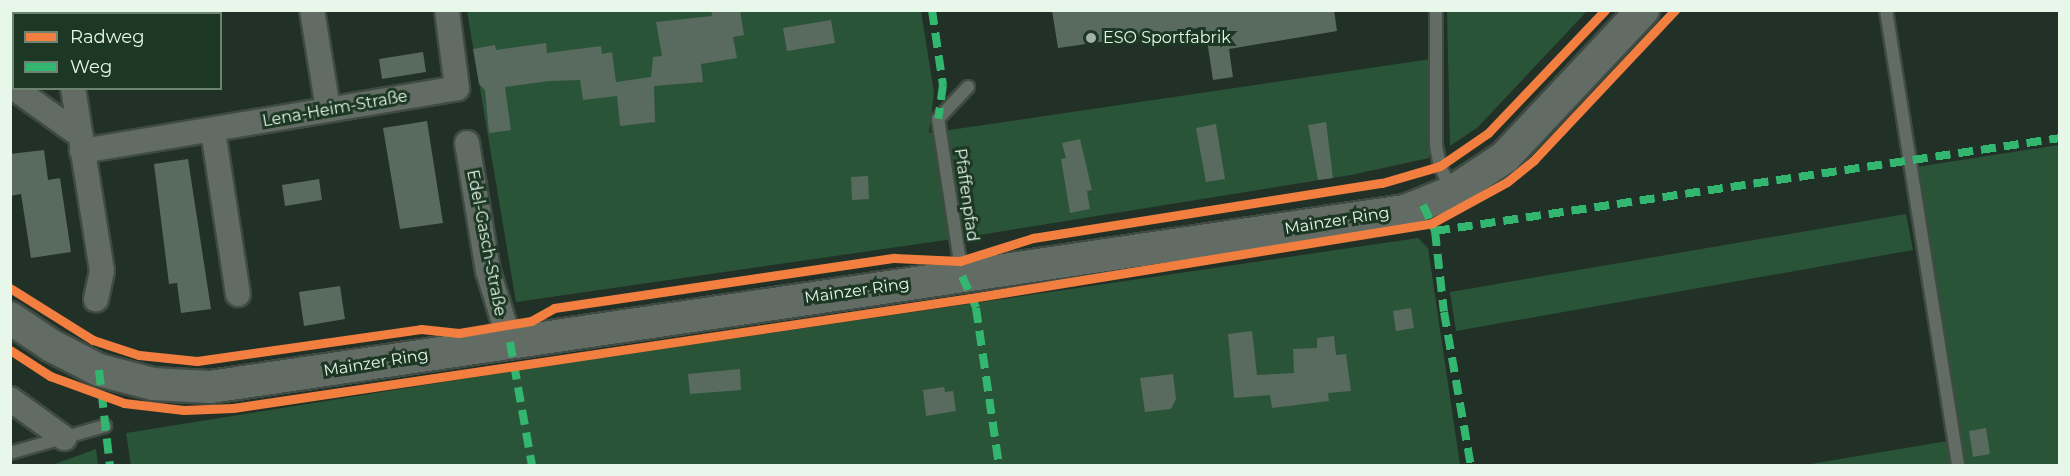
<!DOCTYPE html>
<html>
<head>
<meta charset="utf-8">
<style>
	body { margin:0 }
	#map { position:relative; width:2070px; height:476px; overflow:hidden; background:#223127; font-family:Montserrat,sans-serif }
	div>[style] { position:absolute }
	.green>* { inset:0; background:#2a5437 }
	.building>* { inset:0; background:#596a5e }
	.roads { filter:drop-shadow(2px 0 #3f4b43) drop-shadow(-2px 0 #3f4b43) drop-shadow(0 2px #3f4b43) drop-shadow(0 -2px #3f4b43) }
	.service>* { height:12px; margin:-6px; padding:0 6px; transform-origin:6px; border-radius:6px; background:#626b64 }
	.minor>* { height:24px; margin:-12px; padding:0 12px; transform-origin:12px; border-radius:12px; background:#626b64 }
	.tertiary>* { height:32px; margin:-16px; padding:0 16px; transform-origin:16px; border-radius:16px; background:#626b64 }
	.quiet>* { height:8px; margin-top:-4px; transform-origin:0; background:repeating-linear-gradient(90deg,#33b770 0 15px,transparent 0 23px) }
	.cycleway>* { height:9px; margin:-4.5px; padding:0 4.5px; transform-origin:4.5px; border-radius:4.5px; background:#f27e40 }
	.dots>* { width:16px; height:16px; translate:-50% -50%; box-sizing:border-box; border:3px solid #1c3724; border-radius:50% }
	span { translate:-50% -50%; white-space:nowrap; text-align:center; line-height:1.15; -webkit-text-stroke:6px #1c3724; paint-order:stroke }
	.poi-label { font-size:16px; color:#e7f7ea }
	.left { translate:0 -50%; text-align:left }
	.street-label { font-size:16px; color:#e7f7ea }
	.frame { position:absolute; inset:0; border:12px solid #e7f7ea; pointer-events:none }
	.legend { position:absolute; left:12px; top:12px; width:210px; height:78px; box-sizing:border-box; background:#1c3724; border:2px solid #6d8473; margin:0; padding:8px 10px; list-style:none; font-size:18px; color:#e7f7ea }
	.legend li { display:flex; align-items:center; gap:12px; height:30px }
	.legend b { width:30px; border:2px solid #6d8473 }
</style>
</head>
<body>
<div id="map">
	<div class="green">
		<div style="clip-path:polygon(11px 10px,48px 13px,14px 14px,13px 73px)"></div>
		<div style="clip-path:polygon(467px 11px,921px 11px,934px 93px,929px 133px,1431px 59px,1429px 158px,1351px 175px,967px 237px,516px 302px)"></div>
		<div style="clip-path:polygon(1447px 11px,1447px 10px,1587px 11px,1478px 127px,1450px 146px)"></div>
		<div style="clip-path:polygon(2059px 145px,2059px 465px,1799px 466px,1959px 439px,1916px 167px)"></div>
		<div style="clip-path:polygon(1906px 214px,1913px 250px,1456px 331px,1450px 292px)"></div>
		<div style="clip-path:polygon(1418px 238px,1428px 248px,1460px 465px,131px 466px,126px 433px,525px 369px)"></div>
		<div style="clip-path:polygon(96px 449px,98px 465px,52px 465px)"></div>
	</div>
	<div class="building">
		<div style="clip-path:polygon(711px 10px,740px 10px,744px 35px,733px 37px,737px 58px,701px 64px,703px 82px,654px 86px,655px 122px,620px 126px,617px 96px,583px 100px,580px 80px,550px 81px,505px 87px,511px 130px,489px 133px,485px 90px,479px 84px,473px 49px,495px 45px,496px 50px,546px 43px,547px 53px,601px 46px,602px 54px,612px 52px,616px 82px,651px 77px,653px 57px,662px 56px,656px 22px,712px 16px)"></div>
		<div style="clip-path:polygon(1052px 10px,1334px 10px,1337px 31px,1229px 49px,1233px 77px,1213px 80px,1205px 27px,1058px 48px)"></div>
		<div style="clip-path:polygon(831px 20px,835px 43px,787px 51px,783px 28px)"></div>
		<div style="clip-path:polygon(423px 52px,426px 72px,382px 79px,379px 59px)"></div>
		<div style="clip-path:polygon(427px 121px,443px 223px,400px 229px,383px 128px)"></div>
		<div style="clip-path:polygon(1326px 122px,1333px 178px,1318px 180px,1308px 125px)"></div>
		<div style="clip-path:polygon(1216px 124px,1225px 179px,1206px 182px,1196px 128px)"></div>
		<div style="clip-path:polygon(1080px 139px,1092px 190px,1087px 191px,1090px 209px,1070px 213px,1061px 159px,1066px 158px,1062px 143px)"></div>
		<div style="clip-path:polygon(44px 150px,48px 180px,60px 178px,71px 252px,31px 258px,21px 194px,10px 196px,10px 154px)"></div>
		<div style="clip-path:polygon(188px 159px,211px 309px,181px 313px,177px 283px,169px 284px,154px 164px)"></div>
		<div style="clip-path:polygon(868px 176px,869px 199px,852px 200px,851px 177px)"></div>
		<div style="clip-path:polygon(319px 179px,322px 200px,285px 206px,282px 185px)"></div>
		<div style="clip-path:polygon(340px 286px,345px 319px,304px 326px,299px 292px)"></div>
		<div style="clip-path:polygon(1411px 308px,1414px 328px,1396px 331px,1393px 311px)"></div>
		<div style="clip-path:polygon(1252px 331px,1257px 375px,1294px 373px,1293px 349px,1317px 348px,1317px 338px,1334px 336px,1336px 355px,1346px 354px,1351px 391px,1328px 393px,1329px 401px,1272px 408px,1270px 395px,1234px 398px,1228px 334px)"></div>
		<div style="clip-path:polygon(740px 369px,741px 390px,690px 394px,688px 374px)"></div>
		<div style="clip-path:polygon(1173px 374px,1176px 399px,1171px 409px,1145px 412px,1140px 378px)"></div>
		<div style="clip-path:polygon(944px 387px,945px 392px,953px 391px,956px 411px,926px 416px,923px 390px)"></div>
		<div style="clip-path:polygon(1986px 428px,1990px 454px,1973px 457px,1969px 431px)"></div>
	</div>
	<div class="roads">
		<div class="service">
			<div style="left:1436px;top:10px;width:136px;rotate:90deg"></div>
			<div style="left:1436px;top:146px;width:20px;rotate:79deg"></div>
			<div style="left:1440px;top:166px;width:29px;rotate:65deg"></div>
			<div style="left:1886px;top:10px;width:462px;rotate:81deg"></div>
			<div style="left:962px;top:275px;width:158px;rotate:-98.7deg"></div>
			<div style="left:938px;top:119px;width:44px;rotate:-46.8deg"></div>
			<div style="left:10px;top:453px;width:99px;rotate:-15.9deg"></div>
		</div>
		<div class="minor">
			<div style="left:60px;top:10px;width:4px;rotate:76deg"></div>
			<div style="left:312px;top:10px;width:100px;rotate:80.8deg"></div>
			<div style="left:14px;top:88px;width:82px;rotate:35.6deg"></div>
			<div style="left:73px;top:88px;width:185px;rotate:81deg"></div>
			<div style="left:102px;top:271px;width:29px;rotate:102deg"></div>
			<div style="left:213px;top:131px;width:165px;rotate:81.3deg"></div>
			<div style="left:467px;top:143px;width:130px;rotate:80.7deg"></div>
			<div style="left:488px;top:271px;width:74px;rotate:72.8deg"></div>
			<div style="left:82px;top:151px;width:380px;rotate:-9.5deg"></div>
			<div style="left:457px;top:88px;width:79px;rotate:-97.3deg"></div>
			<div style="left:10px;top:399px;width:67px;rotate:35.8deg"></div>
		</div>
		<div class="tertiary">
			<div style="left:10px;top:318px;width:50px;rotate:33.7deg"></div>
			<div style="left:52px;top:346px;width:53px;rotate:27.1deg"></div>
			<div style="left:99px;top:370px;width:56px;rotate:14.5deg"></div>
			<div style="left:153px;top:384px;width:57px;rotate:3deg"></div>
			<div style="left:210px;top:387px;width:1208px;rotate:-8.38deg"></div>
			<div style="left:1405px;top:211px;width:51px;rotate:-22deg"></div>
			<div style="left:1452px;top:192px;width:64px;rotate:-33.4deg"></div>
			<div style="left:1505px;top:157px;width:202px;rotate:-46.8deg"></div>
		</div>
	</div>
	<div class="quiet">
		<div style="left:932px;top:10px;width:76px;rotate:81.7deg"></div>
		<div style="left:943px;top:85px;width:34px;rotate:98deg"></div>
		<div style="left:1423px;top:205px;width:29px;rotate:65deg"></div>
		<div style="left:1435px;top:231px;width:81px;rotate:83.7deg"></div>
		<div style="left:1444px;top:312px;width:156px;rotate:80.1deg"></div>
		<div style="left:1435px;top:231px;width:632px;rotate:-8.46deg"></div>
		<div style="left:962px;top:276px;width:35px;rotate:66deg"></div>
		<div style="left:976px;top:308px;width:160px;rotate:81.7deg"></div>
		<div style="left:510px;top:342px;width:126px;rotate:79.9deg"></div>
		<div style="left:99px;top:370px;width:97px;rotate:83.5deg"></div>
	</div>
	<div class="cycleway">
		<div style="left:10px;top:288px;width:98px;rotate:32.1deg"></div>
		<div style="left:93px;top:340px;width:48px;rotate:18.1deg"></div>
		<div style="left:139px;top:355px;width:58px;rotate:5.9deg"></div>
		<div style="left:197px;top:361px;width:226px;rotate:-8.1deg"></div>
		<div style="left:421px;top:329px;width:38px;rotate:6deg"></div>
		<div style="left:459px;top:333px;width:73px;rotate:-9.5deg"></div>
		<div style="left:531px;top:321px;width:26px;rotate:-29deg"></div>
		<div style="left:554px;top:308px;width:344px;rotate:-8.4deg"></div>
		<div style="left:894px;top:258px;width:66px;rotate:2.6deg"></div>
		<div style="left:960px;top:261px;width:77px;rotate:-17.5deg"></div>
		<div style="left:1033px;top:238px;width:353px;rotate:-9deg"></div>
		<div style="left:1382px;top:183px;width:60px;rotate:-16.3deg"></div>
		<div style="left:1440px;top:166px;width:58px;rotate:-34.5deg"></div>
		<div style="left:1488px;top:133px;width:170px;rotate:-46.4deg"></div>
		<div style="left:10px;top:350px;width:48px;rotate:33deg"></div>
		<div style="left:50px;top:376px;width:79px;rotate:20deg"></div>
		<div style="left:124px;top:403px;width:60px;rotate:6.7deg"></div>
		<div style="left:184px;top:410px;width:49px;rotate:-2.3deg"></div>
		<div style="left:233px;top:408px;width:746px;rotate:-8.48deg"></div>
		<div style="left:971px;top:298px;width:467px;rotate:-9.2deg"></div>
		<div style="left:1432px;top:223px;width:85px;rotate:-28.7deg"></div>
		<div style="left:1507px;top:182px;width:35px;rotate:-39deg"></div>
		<div style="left:1534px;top:160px;width:206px;rotate:-46.8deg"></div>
	</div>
	<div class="dots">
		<div style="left:1091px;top:38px;background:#a2b2a6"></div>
	</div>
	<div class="poi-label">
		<span class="left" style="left:1103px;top:38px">ESO Sportfabrik</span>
	</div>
	<div class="street-label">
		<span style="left:335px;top:109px;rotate:-10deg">Lena-Heim-Straße</span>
		<span style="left:966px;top:195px;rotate:82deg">Pfaffenpfad</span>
		<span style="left:1337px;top:221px;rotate:-9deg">Mainzer Ring</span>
		<span style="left:486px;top:243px;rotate:79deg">Edel-Gasch-Straße</span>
		<span style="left:857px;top:291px;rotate:-8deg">Mainzer Ring</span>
		<span style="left:376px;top:363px;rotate:-9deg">Mainzer Ring</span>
	</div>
	<div class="frame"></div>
	<ul class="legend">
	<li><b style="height:8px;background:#f27e40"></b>Radweg</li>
	<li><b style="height:8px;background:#33b770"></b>Weg</li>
	</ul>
</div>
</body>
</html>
